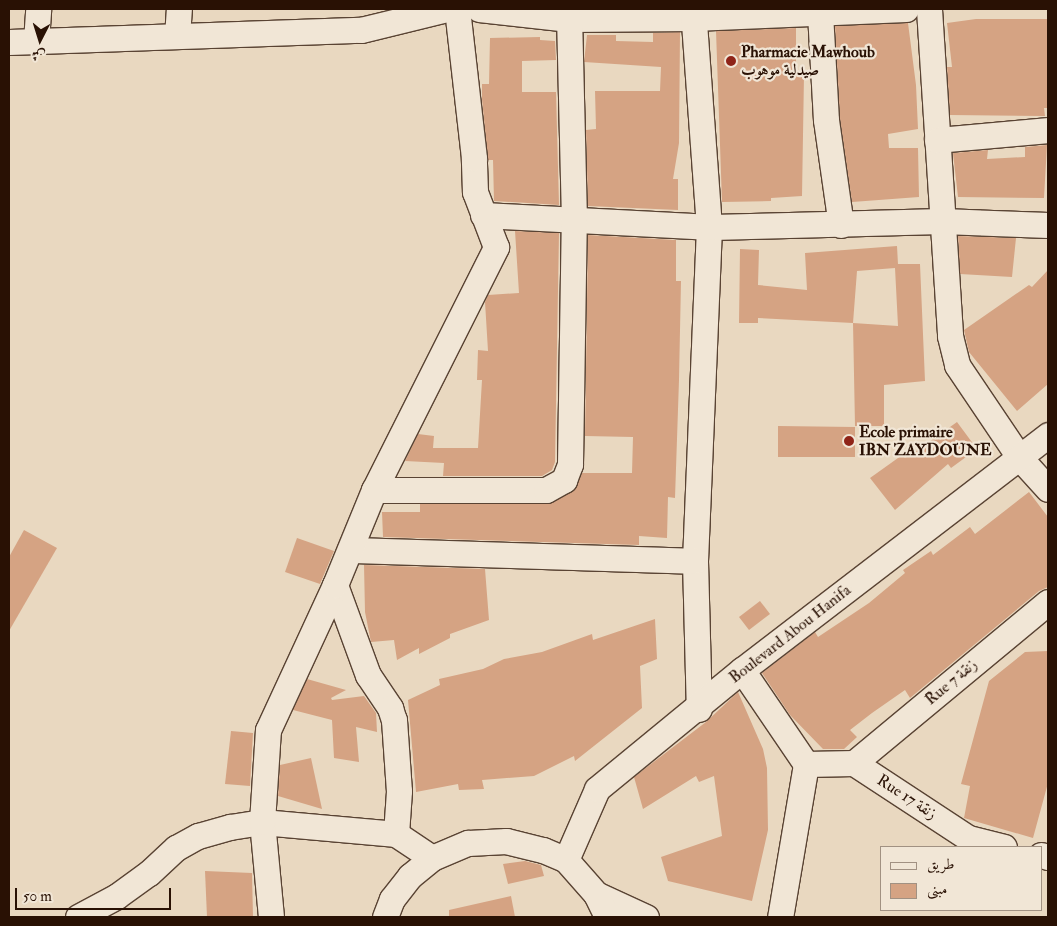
<!DOCTYPE html>
<html>
<head>
<meta charset="utf-8">
<style>
	body { margin:0 }
	#map { position:relative; width:1057px; height:926px; overflow:hidden; background:#e9d8c0; font-family:"IM FELL Double Pica",Amiri,serif }
	div>[style] { position:absolute }
	.building>* { inset:0; background:#d5a383 }
	.roads { filter:drop-shadow(1px 0 #594333) drop-shadow(-1px 0 #594333) drop-shadow(0 1px #594333) drop-shadow(0 -1px #594333) }
	.minor>* { height:25px; margin:-12.5px; padding:0 12.5px; transform-origin:12.5px; border-radius:12.5px; background:#f1e6d6 }
	.dots>* { width:14px; height:14px; translate:-50% -50%; box-sizing:border-box; border:2px solid #f1e6d6; border-radius:50% }
	span { translate:-50% -50%; white-space:nowrap; text-align:center; line-height:1.15; -webkit-text-stroke:4.5px #f1e6d6; paint-order:stroke }
	.poi-label { font-size:16px; color:#291104; font-weight:700 }
	.left { translate:0 -50%; text-align:left }
	.street-label { font-size:16px; color:#291104 }
	.frame { position:absolute; inset:0; border:10px solid #291104; pointer-events:none }
	.legend { position:absolute; left:880px; top:846px; width:162px; height:65px; box-sizing:border-box; background:#f1e6d6; border:1px solid #a19182; margin:0; padding:6px 9px; list-style:none; font-size:15px; color:#291104 }
	.legend li { display:flex; align-items:center; gap:10px; height:25px }
	.legend b { width:25px; border:1px solid #a19182 }
	.north { position:absolute; left:15px; top:15px; width:50px; height:50px; -webkit-text-stroke:4px #f1e6d6; paint-order:stroke; rotate:185deg; font-size:14px; font-weight:700; line-height:20px; text-align:center; color:#291104 }
	.north::after { content:''; display:block; margin:auto; width:18px; height:22px; background:#291104; clip-path:polygon(50% 0,100% 100%,50% 72%,0 100%) }
	.scale { position:absolute; left:15px; top:888px; width:156px; height:22px; box-sizing:border-box; border:2px solid #291104; border-top:0; padding-left:6px; font-size:15px; line-height:18px; white-space:nowrap; color:#291104; -webkit-text-stroke:4px #f1e6d6; paint-order:stroke }
</style>
</head>
<body>
<div id="map">
	<div class="building">
		<div style="clip-path:polygon(976px 19px,1048px 19px,1048px 108px,1044px 108px,1045px 116px,950px 115px,947px 67px,952px 67px,947px 23px)"></div>
		<div style="clip-path:polygon(908px 23px,916px 85px,918px 129px,888px 134px,889px 148px,918px 148px,919px 197px,852px 202px,840px 119px,835px 26px)"></div>
		<div style="clip-path:polygon(796px 28px,796px 75px,804px 75px,802px 196px,771px 198px,771px 201px,722px 202px,716px 31px)"></div>
		<div style="clip-path:polygon(680px 32px,679px 143px,673px 179px,678px 179px,678px 210px,588px 206px,586px 130px,596px 129px,595px 91px,660px 91px,661px 67px,584px 62px,587px 35px,616px 35px,616px 41px,653px 42px,653px 33px)"></div>
		<div style="clip-path:polygon(540px 37px,540px 40px,555px 41px,556px 60px,522px 61px,522px 92px,556px 92px,559px 205px,494px 201px,493px 160px,488px 160px,482px 99px,482px 84px,489px 84px,490px 38px)"></div>
		<div style="clip-path:polygon(1047px 145px,1044px 198px,958px 197px,953px 153px,988px 150px,987px 159px,1025px 157px,1025px 147px)"></div>
		<div style="clip-path:polygon(515px 231px,559px 233px,555px 462px,552px 470px,542px 476px,443px 476px,444px 463px,405px 461px,418px 434px,434px 436px,433px 448px,478px 448px,482px 380px,477px 380px,478px 350px,488px 351px,485px 302px,488px 295px,519px 293px)"></div>
		<div style="clip-path:polygon(588px 235px,676px 240px,676px 281px,681px 281px,679px 380px,675px 498px,668px 497px,667px 538px,639px 536px,639px 545px,383px 537px,382px 512px,420px 512px,420px 504px,546px 504px,571px 492px,582px 473px,632px 473px,633px 437px,585px 436px)"></div>
		<div style="clip-path:polygon(958px 236px,1016px 238px,1012px 277px,960px 274px)"></div>
		<div style="clip-path:polygon(evenodd,897px 246px,898px 264px,920px 264px,925px 381px,884px 385px,884px 426px,855px 426px,853px 323px,758px 318px,758px 323px,739px 323px,740px 249px,759px 250px,758px 285px,807px 290px,805px 253px,897px 246px,895px 268px,898px 326px,853px 323px,857px 271px,895px 268px)"></div>
		<div style="clip-path:polygon(1048px 270px,1048px 384px,1017px 411px,969px 352px,964px 330px,1029px 285px,1032px 287px)"></div>
		<div style="clip-path:polygon(957px 422px,977px 449px,951px 468px,948px 464px,895px 510px,870px 478px,905px 453px,908px 457px)"></div>
		<div style="clip-path:polygon(778px 426px,855px 427px,855px 457px,778px 457px)"></div>
		<div style="clip-path:polygon(1029px 492px,1048px 517px,1048px 587px,1039px 591px,910px 698px,905px 690px,872px 713px,850px 730px,857px 737px,844px 749px,823px 749px,790px 715px,762px 673px,815px 632px,818px 637px,869px 603px,905px 573px,903px 570px,931px 551px,933px 555px,970px 527px,975px 534px)"></div>
		<div style="clip-path:polygon(24px 530px,57px 548px,9px 631px,9px 557px)"></div>
		<div style="clip-path:polygon(297px 538px,334px 551px,320px 584px,285px 572px)"></div>
		<div style="clip-path:polygon(364px 565px,485px 569px,489px 620px,450px 634px,450px 638px,419px 654px,419px 648px,397px 660px,394px 640px,371px 642px,365px 612px)"></div>
		<div style="clip-path:polygon(760px 601px,770px 614px,749px 630px,739px 617px)"></div>
		<div style="clip-path:polygon(655px 619px,657px 659px,640px 666px,642px 708px,575px 761px,574px 756px,534px 776px,482px 780px,484px 789px,459px 790px,458px 784px,416px 792px,408px 700px,440px 685px,439px 679px,483px 669px,504px 659px,542px 652px,592px 634px,593px 640px)"></div>
		<div style="clip-path:polygon(1048px 651px,1048px 783px,1033px 838px,964px 818px,970px 786px,961px 784px,989px 681px,1025px 652px)"></div>
		<div style="clip-path:polygon(307px 679px,346px 690px,331px 698px,332px 700px,364px 696px,376px 713px,377px 732px,356px 727px,359px 762px,334px 758px,332px 720px,293px 710px)"></div>
		<div style="clip-path:polygon(738px 692px,763px 749px,767px 768px,768px 830px,752px 901px,668px 881px,661px 857px,722px 836px,714px 776px,699px 782px,696px 776px,643px 809px,634px 777px,706px 722px)"></div>
		<div style="clip-path:polygon(231px 731px,253px 733px,250px 786px,225px 784px)"></div>
		<div style="clip-path:polygon(311px 758px,322px 809px,278px 796px,280px 765px)"></div>
		<div style="clip-path:polygon(525px 861px,541px 865px,544px 876px,508px 884px,503px 864px)"></div>
		<div style="clip-path:polygon(205px 871px,252px 873px,253px 917px,207px 917px)"></div>
		<div style="clip-path:polygon(511px 896px,515px 917px,449px 917px,449px 910px)"></div>
	</div>
	<div class="roads">
		<div class="minor">
			<div style="left:479px;top:9px;width:91px;rotate:6.3deg"></div>
			<div style="left:569px;top:19px;width:124px;rotate:-0.5deg"></div>
			<div style="left:693px;top:18px;width:213px;rotate:-2.4deg"></div>
			<div style="left:693px;top:9px;width:219px;rotate:85.8deg"></div>
			<div style="left:709px;top:227px;width:334px;rotate:92.4deg"></div>
			<div style="left:695px;top:561px;width:148px;rotate:88.5deg"></div>
			<div style="left:929px;top:9px;width:328px;rotate:86.3deg"></div>
			<div style="left:950px;top:336px;width:30px;rotate:76deg"></div>
			<div style="left:957px;top:365px;width:111px;rotate:56deg"></div>
			<div style="left:1019px;top:457px;width:43px;rotate:47.8deg"></div>
			<div style="left:820px;top:13px;width:107px;rotate:86.8deg"></div>
			<div style="left:826px;top:120px;width:106px;rotate:81.9deg"></div>
			<div style="left:177px;top:36px;width:27px;rotate:-86deg"></div>
			<div style="left:36px;top:41px;width:32px;rotate:-86deg"></div>
			<div style="left:9px;top:42px;width:352px;rotate:-2deg"></div>
			<div style="left:361px;top:30px;width:89px;rotate:-13.7deg"></div>
			<div style="left:937px;top:140px;width:111px;rotate:-5.1deg"></div>
			<div style="left:483px;top:215px;width:229px;rotate:3deg"></div>
			<div style="left:712px;top:227px;width:230px;rotate:-1.5deg"></div>
			<div style="left:942px;top:221px;width:106px;rotate:2.2deg"></div>
			<div style="left:374px;top:490px;width:172px"></div>
			<div style="left:546px;top:490px;width:21px;rotate:-29deg"></div>
			<div style="left:564px;top:480px;width:17px;rotate:-69deg"></div>
			<div style="left:570px;top:464px;width:244px;rotate:-89.1deg"></div>
			<div style="left:574px;top:220px;width:201px;rotate:-91.4deg"></div>
			<div style="left:350px;top:550px;width:345px;rotate:1.8deg"></div>
			<div style="left:335px;top:585px;width:96px;rotate:69.9deg"></div>
			<div style="left:368px;top:675px;width:40px;rotate:56deg"></div>
			<div style="left:390px;top:708px;width:13px;rotate:72deg"></div>
			<div style="left:394px;top:720px;width:71px;rotate:86deg"></div>
			<div style="left:399px;top:791px;width:43px;rotate:94deg"></div>
			<div style="left:742px;top:670px;width:114px;rotate:55.8deg"></div>
			<div style="left:806px;top:764px;width:155px;rotate:99.6deg"></div>
			<div style="left:854px;top:763px;width:252px;rotate:-39.7deg"></div>
			<div style="left:806px;top:764px;width:48px;rotate:-1.2deg"></div>
			<div style="left:854px;top:763px;width:136px;rotate:33.3deg"></div>
			<div style="left:968px;top:838px;width:37px;rotate:14deg"></div>
			<div style="left:1041px;top:855px;width:7px;rotate:16deg"></div>
			<div style="left:566px;top:860px;width:77px;rotate:-66.4deg"></div>
			<div style="left:597px;top:789px;width:188px;rotate:-39.4deg"></div>
			<div style="left:742px;top:670px;width:386px;rotate:-37.5deg"></div>
			<div style="left:596px;top:894px;width:55px;rotate:24.7deg"></div>
			<div style="left:78px;top:917px;width:44px;rotate:-28.3deg"></div>
			<div style="left:117px;top:896px;width:39px;rotate:-36deg"></div>
			<div style="left:149px;top:873px;width:37px;rotate:-43deg"></div>
			<div style="left:176px;top:848px;width:25px;rotate:-29deg"></div>
			<div style="left:198px;top:836px;width:33px;rotate:-16deg"></div>
			<div style="left:230px;top:827px;width:32px;rotate:-9deg"></div>
			<div style="left:262px;top:822px;width:135px;rotate:5.1deg"></div>
			<div style="left:396px;top:834px;width:43px;rotate:33.7deg"></div>
			<div style="left:271px;top:917px;width:95px;rotate:-95.4deg"></div>
			<div style="left:262px;top:822px;width:92px;rotate:-86.3deg"></div>
			<div style="left:268px;top:730px;width:160px;rotate:-65.2deg"></div>
			<div style="left:335px;top:585px;width:103px;rotate:-67.7deg"></div>
			<div style="left:374px;top:490px;width:272px;rotate:-63.3deg"></div>
			<div style="left:496px;top:247px;width:59px;rotate:-110.9deg"></div>
			<div style="left:475px;top:192px;width:34px;rotate:-92deg"></div>
			<div style="left:474px;top:158px;width:150px;rotate:-96.5deg"></div>
			<div style="left:385px;top:917px;width:19px;rotate:-69deg"></div>
			<div style="left:392px;top:899px;width:29px;rotate:-52deg"></div>
			<div style="left:410px;top:876px;width:28px;rotate:-39deg"></div>
			<div style="left:432px;top:858px;width:39px;rotate:-23deg"></div>
			<div style="left:468px;top:843px;width:38px;rotate:-3deg"></div>
			<div style="left:506px;top:841px;width:38px;rotate:14deg"></div>
			<div style="left:543px;top:850px;width:25px;rotate:23deg"></div>
			<div style="left:566px;top:860px;width:45px;rotate:48.6deg"></div>
			<div style="left:596px;top:894px;width:25px;rotate:64deg"></div>
		</div>
	</div>
	<div class="dots">
		<div style="left:731px;top:61px;background:#8f2418"></div>
		<div style="left:849px;top:441px;background:#8f2418"></div>
	</div>
	<div class="poi-label">
		<span class="left" style="left:741px;top:61px">Pharmacie Mawhoub<br>صيدلية موهوب</span>
		<span class="left" style="left:859px;top:441px">Ecole primaire<br>IBN ZAYDOUNE</span>
	</div>
	<div class="street-label">
		<span style="left:790px;top:634px;rotate:-38deg">Boulevard Abou Hanifa</span>
		<span style="left:951px;top:682px;rotate:-40deg">Rue 7 زنقة</span>
		<span style="left:907px;top:797px;rotate:33deg">Rue 17 زنقة</span>
	</div>
	<div class="frame"></div>
	<ul class="legend">
	<li><b style="height:6px;background:#f1e6d6"></b>طريق</li>
	<li><b style="height:14px;background:#d5a383"></b>مبنى</li>
	</ul>
	<div class="north">ش</div>
	<div class="scale">50 m</div>
</div>
</body>
</html>
